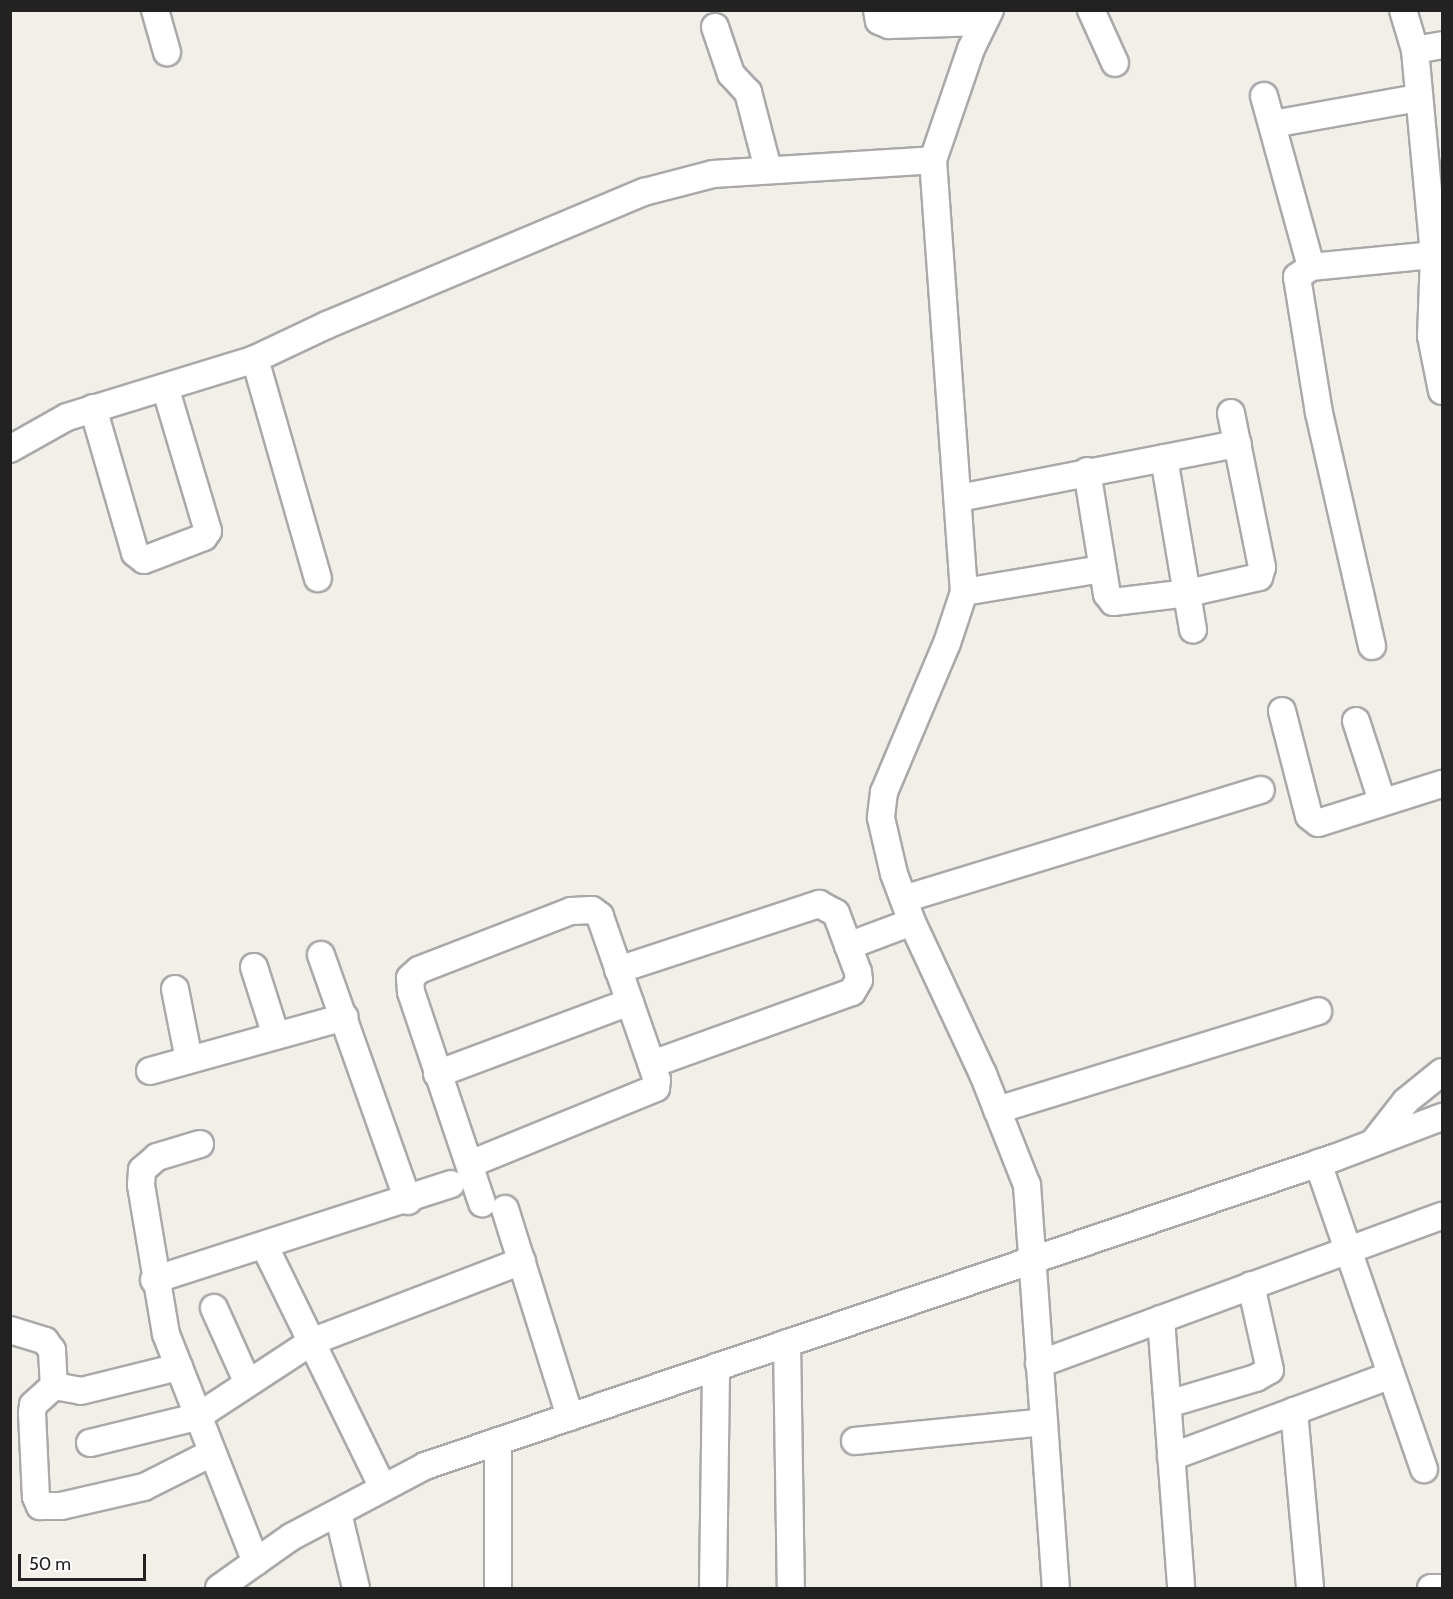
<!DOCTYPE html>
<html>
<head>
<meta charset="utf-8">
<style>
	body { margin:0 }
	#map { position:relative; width:1453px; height:1599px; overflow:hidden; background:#f2efe9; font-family:Cabin,sans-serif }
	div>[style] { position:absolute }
	.roads { filter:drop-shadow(2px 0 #a9a9a9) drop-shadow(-2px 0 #a9a9a9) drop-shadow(0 2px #a9a9a9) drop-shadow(0 -2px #a9a9a9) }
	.minor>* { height:26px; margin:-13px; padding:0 13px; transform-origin:13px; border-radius:13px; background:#fff }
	span { translate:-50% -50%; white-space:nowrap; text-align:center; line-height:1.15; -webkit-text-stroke:4.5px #fff; paint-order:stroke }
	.frame { position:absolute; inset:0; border:12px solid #222; pointer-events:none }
	.scale { position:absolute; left:18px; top:1554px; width:128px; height:27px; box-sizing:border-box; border:3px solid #222; border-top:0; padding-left:8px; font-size:18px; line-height:21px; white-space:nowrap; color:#222; -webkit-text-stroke:4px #fff; paint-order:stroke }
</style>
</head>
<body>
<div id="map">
	<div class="roads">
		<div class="minor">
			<div style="left:155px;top:10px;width:44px;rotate:74.1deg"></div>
			<div style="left:877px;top:10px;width:11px;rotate:80deg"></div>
			<div style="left:879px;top:21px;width:11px;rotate:22deg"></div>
			<div style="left:889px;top:25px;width:94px;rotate:-1.8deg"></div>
			<div style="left:990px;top:10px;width:43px;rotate:116deg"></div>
			<div style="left:971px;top:49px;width:117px;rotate:108.9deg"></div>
			<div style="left:933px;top:160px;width:433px;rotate:85.9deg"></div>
			<div style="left:964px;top:592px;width:54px;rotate:108.4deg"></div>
			<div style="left:947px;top:643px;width:162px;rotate:112.9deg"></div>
			<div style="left:884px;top:792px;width:26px;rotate:97deg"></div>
			<div style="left:881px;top:818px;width:57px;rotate:76.9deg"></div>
			<div style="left:894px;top:874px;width:51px;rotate:69.4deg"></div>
			<div style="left:912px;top:922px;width:168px;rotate:65deg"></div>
			<div style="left:983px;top:1074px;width:119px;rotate:68.4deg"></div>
			<div style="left:1027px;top:1185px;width:404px;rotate:85.9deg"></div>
			<div style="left:1091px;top:10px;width:58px;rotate:65.6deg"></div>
			<div style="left:1403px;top:10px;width:42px;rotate:73.3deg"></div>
			<div style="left:1415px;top:50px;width:206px;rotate:84.7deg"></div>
			<div style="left:1434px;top:255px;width:81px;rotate:92.1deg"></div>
			<div style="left:1431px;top:336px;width:56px;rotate:78.7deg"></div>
			<div style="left:715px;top:27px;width:50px;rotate:71.2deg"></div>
			<div style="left:731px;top:74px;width:25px;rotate:47deg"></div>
			<div style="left:748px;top:92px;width:80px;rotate:75.4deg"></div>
			<div style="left:1415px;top:50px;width:27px;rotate:-10deg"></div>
			<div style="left:1264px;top:96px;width:177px;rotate:74.6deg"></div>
			<div style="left:1273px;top:124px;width:146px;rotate:-10.2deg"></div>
			<div style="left:255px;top:359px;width:228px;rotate:74deg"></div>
			<div style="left:93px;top:408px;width:151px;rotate:73.8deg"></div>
			<div style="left:135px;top:553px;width:11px;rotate:38deg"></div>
			<div style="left:144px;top:560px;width:64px;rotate:-21deg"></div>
			<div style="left:204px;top:537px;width:7px;rotate:-56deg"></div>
			<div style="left:208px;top:531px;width:150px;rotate:-106.6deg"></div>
			<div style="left:10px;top:449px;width:65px;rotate:-29.3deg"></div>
			<div style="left:67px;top:417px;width:197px;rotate:-17.1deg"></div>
			<div style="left:255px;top:359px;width:80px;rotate:-25.3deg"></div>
			<div style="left:327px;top:325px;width:344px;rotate:-22.8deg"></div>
			<div style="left:644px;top:192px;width:71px;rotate:-14.6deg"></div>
			<div style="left:713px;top:174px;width:220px;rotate:-3.6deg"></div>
			<div style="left:1164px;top:458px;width:174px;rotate:80.4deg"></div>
			<div style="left:1087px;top:471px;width:125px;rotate:80.8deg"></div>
			<div style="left:1107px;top:594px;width:10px;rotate:53deg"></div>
			<div style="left:1113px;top:602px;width:76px;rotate:-6.8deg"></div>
			<div style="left:1188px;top:593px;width:73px;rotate:-12.7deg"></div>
			<div style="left:1259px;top:577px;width:10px;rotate:-73deg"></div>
			<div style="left:1262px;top:567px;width:157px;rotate:-101.4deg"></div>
			<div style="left:959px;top:498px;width:284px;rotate:-11deg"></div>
			<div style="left:964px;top:592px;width:140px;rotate:-9.5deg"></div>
			<div style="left:1372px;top:646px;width:239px;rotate:-102.8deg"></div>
			<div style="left:1319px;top:413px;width:138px;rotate:-99.2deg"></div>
			<div style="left:1297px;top:277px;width:17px;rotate:-36deg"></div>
			<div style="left:1311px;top:267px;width:124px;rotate:-5.6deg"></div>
			<div style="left:1282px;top:711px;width:108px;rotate:75.6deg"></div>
			<div style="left:1309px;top:816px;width:11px;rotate:38deg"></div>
			<div style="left:1318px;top:823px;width:130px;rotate:-17.5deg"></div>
			<div style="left:1356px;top:721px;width:84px;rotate:72deg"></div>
			<div style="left:904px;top:899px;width:373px;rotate:-17deg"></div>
			<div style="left:848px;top:946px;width:68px;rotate:-20.6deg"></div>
			<div style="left:321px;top:955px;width:261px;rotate:70.5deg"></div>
			<div style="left:254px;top:967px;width:72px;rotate:72.3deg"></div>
			<div style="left:618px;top:970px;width:212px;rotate:-18.2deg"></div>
			<div style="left:819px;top:904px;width:19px;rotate:28deg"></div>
			<div style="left:836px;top:913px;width:63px;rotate:69.6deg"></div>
			<div style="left:858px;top:972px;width:8px;rotate:83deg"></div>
			<div style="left:859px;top:980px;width:14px;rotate:120deg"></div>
			<div style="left:852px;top:992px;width:213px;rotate:160.2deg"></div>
			<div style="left:175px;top:989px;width:72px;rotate:78.8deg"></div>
			<div style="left:150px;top:1071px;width:202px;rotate:-15.5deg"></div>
			<div style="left:437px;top:1074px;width:206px;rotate:-20.5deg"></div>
			<div style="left:997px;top:1110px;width:336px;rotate:-17.1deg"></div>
			<div style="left:1373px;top:1143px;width:53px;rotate:-51.8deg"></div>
			<div style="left:1406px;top:1101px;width:46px;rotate:-38.9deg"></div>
			<div style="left:200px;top:1144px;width:45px;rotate:163.2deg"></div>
			<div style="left:157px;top:1157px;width:20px;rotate:139deg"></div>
			<div style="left:142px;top:1170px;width:15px;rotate:94deg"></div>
			<div style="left:141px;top:1185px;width:151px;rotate:80.5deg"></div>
			<div style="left:166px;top:1334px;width:245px;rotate:68.5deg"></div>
			<div style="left:1318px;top:1163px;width:324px;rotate:70.9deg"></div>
			<div style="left:470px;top:1164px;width:201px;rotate:-22.2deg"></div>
			<div style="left:656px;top:1088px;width:8px;rotate:-83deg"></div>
			<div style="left:657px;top:1080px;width:174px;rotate:-109.2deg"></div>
			<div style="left:600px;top:916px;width:10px;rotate:-143deg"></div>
			<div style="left:592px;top:910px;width:21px;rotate:177deg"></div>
			<div style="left:571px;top:911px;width:163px;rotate:158.8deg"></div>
			<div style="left:419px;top:970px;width:12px;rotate:138deg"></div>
			<div style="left:410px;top:978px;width:14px;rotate:86deg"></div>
			<div style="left:411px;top:992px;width:223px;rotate:71.4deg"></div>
			<div style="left:505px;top:1209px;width:218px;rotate:72.6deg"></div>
			<div style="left:265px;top:1247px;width:268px;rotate:63.9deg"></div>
			<div style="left:154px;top:1280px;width:312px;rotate:-17.9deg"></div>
			<div style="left:214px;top:1308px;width:80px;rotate:65.7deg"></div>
			<div style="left:1161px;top:1319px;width:270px;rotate:85.7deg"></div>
			<div style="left:10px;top:1330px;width:37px;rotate:17deg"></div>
			<div style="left:45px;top:1341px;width:11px;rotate:52deg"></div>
			<div style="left:52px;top:1350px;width:36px;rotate:87deg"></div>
			<div style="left:54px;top:1386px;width:28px;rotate:138deg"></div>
			<div style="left:33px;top:1405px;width:8px;rotate:97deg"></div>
			<div style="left:32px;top:1413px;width:84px;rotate:87.3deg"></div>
			<div style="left:36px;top:1497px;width:10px;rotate:66deg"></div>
			<div style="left:40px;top:1506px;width:21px"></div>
			<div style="left:61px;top:1506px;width:85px;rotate:-12.9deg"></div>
			<div style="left:144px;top:1487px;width:76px;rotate:-26.6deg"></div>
			<div style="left:787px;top:1343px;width:245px;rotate:89.1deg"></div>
			<div style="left:1039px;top:1364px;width:429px;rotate:-20.2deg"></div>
			<div style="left:54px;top:1386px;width:27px;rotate:10deg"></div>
			<div style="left:81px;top:1391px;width:101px;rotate:-13.8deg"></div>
			<div style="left:1168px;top:1404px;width:92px;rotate:-16.5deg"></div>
			<div style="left:1256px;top:1378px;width:16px;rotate:-30deg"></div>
			<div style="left:1270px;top:1370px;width:87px;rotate:-102.6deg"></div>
			<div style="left:1294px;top:1411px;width:178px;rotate:84.8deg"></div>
			<div style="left:498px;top:1441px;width:147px;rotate:90deg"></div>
			<div style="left:855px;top:1441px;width:190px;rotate:-5.7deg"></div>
			<div style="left:90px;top:1443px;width:110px;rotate:-13.7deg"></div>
			<div style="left:197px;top:1417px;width:136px;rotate:-33.3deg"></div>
			<div style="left:311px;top:1342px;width:226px;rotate:-21deg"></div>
			<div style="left:1171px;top:1457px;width:233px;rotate:-20.4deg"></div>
			<div style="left:338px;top:1513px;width:77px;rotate:76.5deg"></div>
			<div style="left:219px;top:1588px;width:88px;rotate:-35.3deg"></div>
			<div style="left:291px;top:1537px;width:152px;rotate:-27.9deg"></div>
			<div style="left:425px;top:1466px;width:960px;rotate:-18.72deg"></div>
			<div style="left:1334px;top:1158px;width:116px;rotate:-20.8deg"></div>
			<div style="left:713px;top:1588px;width:221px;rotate:-89.2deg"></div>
			<div style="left:1431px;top:1588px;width:11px"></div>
		</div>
	</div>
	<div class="frame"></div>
	<div class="scale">50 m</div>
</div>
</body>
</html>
